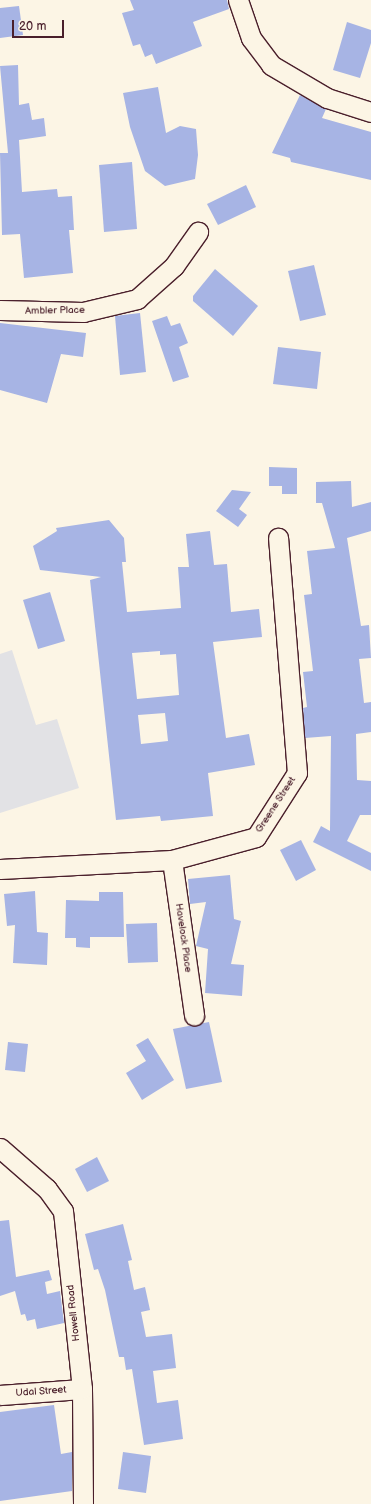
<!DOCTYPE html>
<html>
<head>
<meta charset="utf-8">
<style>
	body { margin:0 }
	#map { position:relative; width:371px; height:1504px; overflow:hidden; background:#fcf5e5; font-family:"Balsamiq Sans",sans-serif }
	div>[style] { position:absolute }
	.built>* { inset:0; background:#e2e2e5 }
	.building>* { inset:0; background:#a7b4e4 }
	.roads { filter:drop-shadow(1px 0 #4a1f2b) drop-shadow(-1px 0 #4a1f2b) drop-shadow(0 1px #4a1f2b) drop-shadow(0 -1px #4a1f2b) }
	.minor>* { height:19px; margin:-9.5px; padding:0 9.5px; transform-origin:9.5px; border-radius:9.5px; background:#fcf5e5 }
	span { translate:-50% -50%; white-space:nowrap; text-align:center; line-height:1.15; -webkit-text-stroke:3px #fcf5e5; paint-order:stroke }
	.street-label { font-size:10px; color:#4a1f2b }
	.scale { position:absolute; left:12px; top:20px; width:52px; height:18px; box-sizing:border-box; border:2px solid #4a1f2b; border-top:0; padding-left:5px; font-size:12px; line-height:14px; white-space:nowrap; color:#4a1f2b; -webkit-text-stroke:3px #fcf5e5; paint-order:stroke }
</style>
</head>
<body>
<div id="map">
	<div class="built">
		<div style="clip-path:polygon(12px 650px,36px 725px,57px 719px,79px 788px,0 813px,0 654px)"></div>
	</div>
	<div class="building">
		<div style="clip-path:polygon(130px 0,227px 0,229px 9px,193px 22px,202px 46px,156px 64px,152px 54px,145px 57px,140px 44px,133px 46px,122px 13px,134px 10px)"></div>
		<div style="clip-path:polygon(19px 6px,23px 35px,0 38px,0 8px)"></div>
		<div style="clip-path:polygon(347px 22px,371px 30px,371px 43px,360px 78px,333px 70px)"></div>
		<div style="clip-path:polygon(18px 65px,19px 105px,29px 103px,32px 120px,44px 118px,46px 136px,19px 140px,22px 192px,57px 189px,58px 197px,72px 196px,74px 230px,69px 230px,73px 273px,24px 278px,20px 234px,2px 235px,0 153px,8px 153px,0 66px)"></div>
		<div style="clip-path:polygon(158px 87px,166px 133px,180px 126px,196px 129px,198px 155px,195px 179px,165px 186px,145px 171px,130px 127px,123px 93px)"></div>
		<div style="clip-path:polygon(300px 95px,326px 109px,322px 118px,371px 132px,371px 180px,291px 162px,290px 158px,272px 153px)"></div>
		<div style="clip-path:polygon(132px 162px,137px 229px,104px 232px,99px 165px)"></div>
		<div style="clip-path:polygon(246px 185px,256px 207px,218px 225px,207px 204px)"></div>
		<div style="clip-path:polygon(314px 265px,326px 315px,300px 321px,288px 271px)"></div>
		<div style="clip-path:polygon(215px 269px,258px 306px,233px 336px,193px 301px,193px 296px)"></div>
		<div style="clip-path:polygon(140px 313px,146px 372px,120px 375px,115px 316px)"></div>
		<div style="clip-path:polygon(167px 316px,171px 326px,180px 323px,188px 343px,179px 347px,189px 377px,173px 382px,152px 321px)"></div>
		<div style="clip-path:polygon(0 323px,86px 333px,83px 357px,61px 354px,47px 403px,0 390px)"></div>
		<div style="clip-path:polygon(278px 347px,321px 352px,317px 389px,273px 384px)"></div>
		<div style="clip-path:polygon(269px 467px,297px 468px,297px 494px,282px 494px,282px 486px,269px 486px)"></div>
		<div style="clip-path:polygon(351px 481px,352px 507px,371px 502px,371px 531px,347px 538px,361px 626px,369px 625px,371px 658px,359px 659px,364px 703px,371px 702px,371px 732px,356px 734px,357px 780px,371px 781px,371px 815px,360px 815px,347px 841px,371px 853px,371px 871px,313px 842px,321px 826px,330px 831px,331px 736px,305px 738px,303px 708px,307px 707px,303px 672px,313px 671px,304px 595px,312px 594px,307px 551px,335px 548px,322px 503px,316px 503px,316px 482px)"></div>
		<div style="clip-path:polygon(232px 490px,251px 492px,239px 509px,247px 515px,238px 527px,216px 511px)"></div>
		<div style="clip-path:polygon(evenodd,109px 520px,124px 538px,126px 562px,122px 562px,127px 612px,181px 608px,178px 567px,189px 567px,186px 534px,210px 531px,214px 565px,227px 564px,231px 612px,259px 609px,262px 637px,213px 642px,226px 738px,249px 734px,255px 765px,208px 773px,213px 816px,161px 821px,160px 816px,116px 820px,90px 580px,101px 577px,40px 570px,33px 546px,57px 531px,56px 528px,109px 520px,160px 651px,160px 655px,176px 654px,179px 695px,137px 699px,132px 653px,160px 651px,109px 520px,165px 713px,168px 741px,141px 744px,138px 715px,165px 713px)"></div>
		<div style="clip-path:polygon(50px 592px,65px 641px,38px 649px,23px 600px)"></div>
		<div style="clip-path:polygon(301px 840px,316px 870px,296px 881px,280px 850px)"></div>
		<div style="clip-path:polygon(230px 875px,234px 919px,241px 921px,231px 964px,244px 965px,242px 996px,205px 993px,208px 949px,196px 946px,206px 902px,190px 904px,188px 879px)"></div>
		<div style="clip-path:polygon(35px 891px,37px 932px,48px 933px,47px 965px,13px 963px,15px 925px,7px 926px,4px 894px)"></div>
		<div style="clip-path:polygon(99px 892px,123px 892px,124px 937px,90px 937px,90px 948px,76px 947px,76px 938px,65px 938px,66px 900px,99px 901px)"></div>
		<div style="clip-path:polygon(157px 923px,158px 962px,128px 963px,126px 924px)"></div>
		<div style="clip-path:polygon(209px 1022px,222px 1082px,186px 1089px,173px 1029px)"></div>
		<div style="clip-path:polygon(148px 1038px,174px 1080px,142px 1100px,126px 1073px,146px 1061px,136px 1045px)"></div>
		<div style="clip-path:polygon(8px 1042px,28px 1044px,25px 1072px,5px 1070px)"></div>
		<div style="clip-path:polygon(97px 1157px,109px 1181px,87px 1192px,75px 1169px)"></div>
		<div style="clip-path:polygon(9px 1220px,16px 1277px,49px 1270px,52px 1280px,45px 1282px,47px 1294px,60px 1291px,64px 1323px,37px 1329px,35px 1319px,27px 1321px,25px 1314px,21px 1315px,15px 1291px,0 1296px,0 1221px)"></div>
		<div style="clip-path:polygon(123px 1224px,132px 1260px,128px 1261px,134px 1290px,145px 1287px,150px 1310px,141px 1312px,146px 1337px,172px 1334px,176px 1368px,153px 1371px,157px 1403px,178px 1400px,183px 1439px,144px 1445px,132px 1369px,126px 1370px,124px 1357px,119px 1357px,105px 1290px,98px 1269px,94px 1270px,85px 1234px)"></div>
		<div style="clip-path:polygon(54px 1405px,61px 1454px,72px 1452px,72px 1491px,0 1501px,0 1412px)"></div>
		<div style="clip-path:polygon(123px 1452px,151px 1456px,146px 1493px,118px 1489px)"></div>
	</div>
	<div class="roads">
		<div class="minor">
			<div style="left:238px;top:0;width:40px;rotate:71.1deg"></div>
			<div style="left:251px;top:38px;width:34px;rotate:53deg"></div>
			<div style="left:271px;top:65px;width:65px;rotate:30.5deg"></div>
			<div style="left:327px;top:98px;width:46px;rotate:17.7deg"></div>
			<div style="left:0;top:310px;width:83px;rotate:1.4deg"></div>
			<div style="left:83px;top:312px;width:56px;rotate:-13.5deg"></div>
			<div style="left:137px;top:299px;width:50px;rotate:-41.7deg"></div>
			<div style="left:174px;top:266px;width:42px;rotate:-54.8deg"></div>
			<div style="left:172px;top:860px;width:157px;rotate:81.9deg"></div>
			<div style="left:0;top:869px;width:172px;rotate:-3deg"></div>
			<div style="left:172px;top:860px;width:87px;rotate:-15.3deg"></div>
			<div style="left:256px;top:837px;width:76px;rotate:-57.4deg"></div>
			<div style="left:297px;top:773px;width:236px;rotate:-94.6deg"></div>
			<div style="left:0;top:1148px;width:62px;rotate:41.1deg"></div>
			<div style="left:47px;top:1189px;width:27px;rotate:54deg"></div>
			<div style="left:63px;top:1211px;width:179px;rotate:83.9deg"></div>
			<div style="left:82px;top:1389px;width:115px;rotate:89.5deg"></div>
			<div style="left:0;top:1395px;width:82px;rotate:-4.2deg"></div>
		</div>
	</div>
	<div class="street-label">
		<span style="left:55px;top:311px;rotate:-1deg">Ambler Place</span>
		<span style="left:276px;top:805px;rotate:-57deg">Greene Street</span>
		<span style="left:183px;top:938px;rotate:82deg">Havelock Place</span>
		<span style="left:74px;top:1313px;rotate:-96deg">Howell Road</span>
		<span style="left:41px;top:1392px;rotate:-4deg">Udal Street</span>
	</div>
	<div class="scale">20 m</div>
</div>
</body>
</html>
